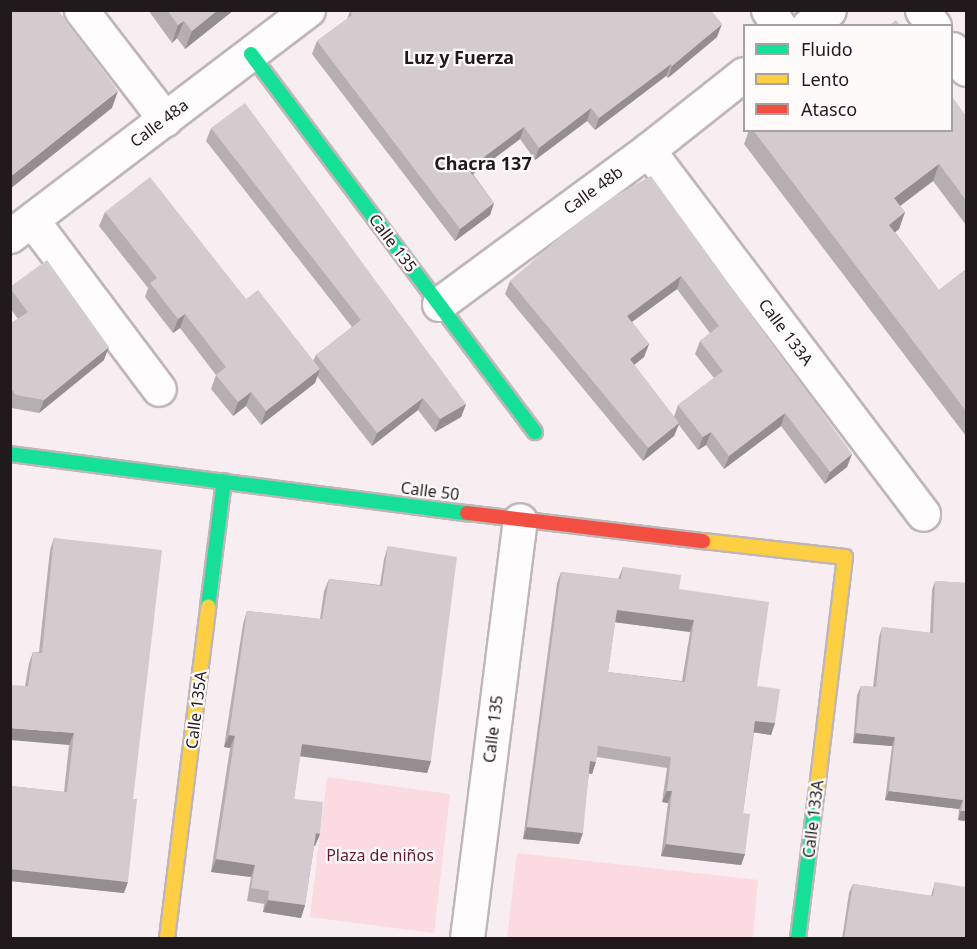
<!DOCTYPE html>
<html>
<head>
<meta charset="utf-8">
<style>
	body { margin:0 }
	#map { position:relative; width:977px; height:949px; overflow:hidden; background:#f8edf0; font-family:"Noto Sans",sans-serif }
	div>[style] { position:absolute }
	.green>* { inset:0; background:#fcdae1 }
	.roads { filter:drop-shadow(2px 0 #beb6b8) drop-shadow(-2px 0 #beb6b8) drop-shadow(0 2px #beb6b8) drop-shadow(0 -2px #beb6b8) }
	.street>* { height:33px; margin:-16.5px; padding:0 16.5px; transform-origin:16.5px; border-radius:16.5px; background:#fefcfd }
	.fast>* { height:14px; margin:-7px; padding:0 7px; transform-origin:7px; border-radius:7px; background:#16e098 }
	.slow>* { height:14px; margin:-7px; padding:0 7px; transform-origin:7px; border-radius:7px; background:#ffcf43 }
	.jam>* { height:14px; margin:-7px; padding:0 7px; transform-origin:7px; border-radius:7px; background:#f24e42 }
	.wall>* { inset:0; background:#b6afb1 }
	.shaded-wall>* { inset:0; background:#948e90 }
	.building>* { inset:0; background:#d4cbce }
	span { translate:-50% -50%; white-space:nowrap; text-align:center; line-height:1.15; -webkit-text-stroke:4.5px #fffbfb; paint-order:stroke }
	.street-label { font-size:16px; color:#211a1c }
	.park-label { font-size:16px; color:#621830 }
	.neighbourhood-label { font-size:18px; color:#211a1c; font-weight:700 }
	.frame { position:absolute; inset:0; border:12px solid #211a1c; pointer-events:none }
	.legend { position:absolute; left:743px; top:24px; width:210px; height:108px; box-sizing:border-box; background:#fffbfb; border:2px solid #a6a1a2; margin:0; padding:8px 10px; list-style:none; font-size:18px; color:#211a1c }
	.legend li { display:flex; align-items:center; gap:12px; height:30px }
	.legend b { width:30px; border:2px solid #a6a1a2 }
</style>
</head>
<body>
<div id="map">
	<div class="green">
		<div style="clip-path:polygon(327px 777px,450px 794px,434px 933px,310px 917px)"></div>
		<div style="clip-path:polygon(517px 853px,758px 880px,753px 938px,507px 938px)"></div>
	</div>
	<div class="roads">
		<div class="street">
			<div style="left:81px;top:10px;width:138px;rotate:52.4deg"></div>
			<div style="left:768px;top:10px;width:19px;rotate:55deg"></div>
			<div style="left:922px;top:10px;width:20px;rotate:53deg"></div>
			<div style="left:808px;top:26px;width:26px;rotate:-37deg"></div>
			<div style="left:952px;top:49px;width:24px;rotate:55deg"></div>
			<div style="left:648px;top:150px;width:456px;rotate:52.9deg"></div>
			<div style="left:32px;top:220px;width:211px;rotate:53.1deg"></div>
			<div style="left:10px;top:236px;width:374px;rotate:-37.2deg"></div>
			<div style="left:439px;top:304px;width:260px;rotate:-36.4deg"></div>
			<div style="left:648px;top:150px;width:122px;rotate:-38.4deg"></div>
			<div style="left:467px;top:938px;width:421px;rotate:-82.8deg"></div>
		</div>
		<div class="fast">
			<div style="left:251px;top:54px;width:473px;rotate:53.1deg"></div>
			<div style="left:10px;top:454px;width:461px;rotate:7.4deg"></div>
			<div style="left:208px;top:607px;width:127px;rotate:-82.8deg"></div>
			<div style="left:798px;top:938px;width:143px;rotate:-82.8deg"></div>
		</div>
		<div class="slow">
			<div style="left:703px;top:541px;width:143px;rotate:6.4deg"></div>
			<div style="left:845px;top:557px;width:241px;rotate:96.9deg"></div>
			<div style="left:167px;top:938px;width:334px;rotate:-82.9deg"></div>
		</div>
		<div class="jam">
			<div style="left:467px;top:513px;width:238px;rotate:6.8deg"></div>
		</div>
	</div>
	<div class="wall">
		<div style="clip-path:polygon(148px 10px,234px 10px,185px 49px,177px 38px,172px 43px)"></div>
		<div style="clip-path:polygon(350px 11px,717px 37px,668px 78px,666px 76px,595px 130px,587px 121px,535px 160px,520px 139px,473px 174px,494px 203px,490px 215px,455px 241px,312px 54px,317px 41px,347px 19px)"></div>
		<div style="clip-path:polygon(966px 116px,966px 225px,933px 181px,900px 206px,905px 212px,899px 229px,895px 232px,939px 290px,966px 269px,966px 436px,744px 144px,749px 130px,951px 130px)"></div>
		<div style="clip-path:polygon(211px 128px,466px 404px,461px 417px,435px 432px,418px 410px,372px 446px,317px 376px,315px 383px,261px 425px,246px 406px,233px 416px,211px 389px,216px 375px,180px 328px,173px 333px,145px 297px,148px 288px,99px 226px,105px 212px,246px 299px,313px 361px,316px 355px,352px 327px,206px 141px)"></div>
		<div style="clip-path:polygon(evenodd,613px 197px,852px 454px,847px 467px,825px 484px,781px 426px,724px 469px,706px 445px,698px 450px,679px 425px,674px 436px,643px 461px,505px 294px,510px 281px,613px 197px,677px 289px,710px 333px,700px 341px,695px 354px,714px 378px,678px 405px,674px 417px,634px 365px,644px 357px,649px 344px,632px 322px,677px 289px)"></div>
		<div style="clip-path:polygon(10px 287px,104px 360px,39px 413px,12px 408px,10px 406px,10px 324px,18px 319px,10px 308px)"></div>
		<div style="clip-path:polygon(54px 538px,133px 799px,124px 893px,10px 881px,10px 786px,64px 792px,69px 745px,25px 686px,29px 663px,33px 652px,39px 652px,50px 550px)"></div>
		<div style="clip-path:polygon(388px 546px,431px 761px,427px 773px,300px 756px,294px 799px,320px 834px,315px 846px,314px 846px,305px 905px,301px 918px,263px 912px,264px 904px,247px 901px,251px 877px,211px 872px,230px 748px,224px 747px,243px 624px,247px 611px,320px 619px,324px 591px,329px 579px,380px 585px,384px 559px)"></div>
		<div style="clip-path:polygon(evenodd,623px 567px,679px 589px,757px 686px,775px 723px,771px 735px,754px 732px,743px 813px,745px 854px,741px 865px,661px 856px,668px 803px,662px 802px,667px 768px,597px 757px,592px 774px,589px 773px,579px 844px,523px 839px,557px 583px,561px 572px,618px 579px,623px 567px,615px 622px,690px 632px,682px 681px,608px 672px,615px 622px)"></div>
		<div style="clip-path:polygon(935px 581px,966px 583px,966px 821px,958px 820px,959px 809px,885px 800px,892px 746px,853px 743px,857px 695px,861px 686px,873px 687px,879px 637px,882px 627px,930px 633px,932px 590px)"></div>
		<div style="clip-path:polygon(935px 882px,966px 939px,842px 939px,849px 893px,853px 884px,931px 896px)"></div>
	</div>
	<div class="shaded-wall">
		<div style="clip-path:polygon(218px 10px,234px 10px,185px 49px,192px 31px)"></div>
		<div style="clip-path:polygon(184px 21px,177px 38px,172px 43px,178px 25px)"></div>
		<div style="clip-path:polygon(722px 24px,717px 37px,668px 78px,672px 66px)"></div>
		<div style="clip-path:polygon(671px 64px,666px 76px,595px 130px,599px 118px)"></div>
		<div style="clip-path:polygon(118px 91px,112px 108px,10px 189px,10px 177px)"></div>
		<div style="clip-path:polygon(591px 108px,587px 121px,535px 160px,539px 148px)"></div>
		<div style="clip-path:polygon(524px 127px,520px 139px,464px 181px,468px 169px)"></div>
		<div style="clip-path:polygon(939px 164px,933px 181px,888px 215px,894px 198px)"></div>
		<div style="clip-path:polygon(494px 203px,490px 215px,455px 241px,460px 229px)"></div>
		<div style="clip-path:polygon(905px 212px,899px 229px,883px 242px,889px 225px)"></div>
		<div style="clip-path:polygon(681px 276px,677px 289px,622px 329px,627px 316px)"></div>
		<div style="clip-path:polygon(185px 314px,180px 328px,173px 333px,178px 319px)"></div>
		<div style="clip-path:polygon(649px 344px,644px 357px,625px 372px,630px 359px)"></div>
		<div style="clip-path:polygon(109px 347px,104px 360px,39px 413px,44px 400px)"></div>
		<div style="clip-path:polygon(320px 369px,315px 383px,261px 425px,266px 411px)"></div>
		<div style="clip-path:polygon(251px 392px,246px 406px,233px 416px,238px 402px)"></div>
		<div style="clip-path:polygon(423px 398px,418px 410px,372px 446px,377px 433px)"></div>
		<div style="clip-path:polygon(466px 404px,461px 417px,435px 432px,440px 419px)"></div>
		<div style="clip-path:polygon(785px 413px,781px 426px,724px 469px,729px 456px)"></div>
		<div style="clip-path:polygon(679px 423px,674px 436px,643px 461px,648px 448px)"></div>
		<div style="clip-path:polygon(711px 432px,706px 445px,698px 450px,703px 437px)"></div>
		<div style="clip-path:polygon(852px 454px,847px 467px,825px 484px,830px 472px)"></div>
		<div style="clip-path:polygon(617px 610px,694px 620px,690px 632px,613px 622px)"></div>
		<div style="clip-path:polygon(755px 721px,775px 723px,771px 735px,751px 732px)"></div>
		<div style="clip-path:polygon(10px 728px,74px 733px,69px 745px,10px 740px)"></div>
		<div style="clip-path:polygon(856px 733px,895px 737px,892px 746px,853px 743px)"></div>
		<div style="clip-path:polygon(229px 735px,235px 736px,230px 748px,224px 747px)"></div>
		<div style="clip-path:polygon(302px 744px,431px 761px,427px 773px,298px 756px)"></div>
		<div style="clip-path:polygon(590px 761px,596px 762px,592px 774px,586px 773px)"></div>
		<div style="clip-path:polygon(667px 791px,672px 791px,668px 803px,662px 802px)"></div>
		<div style="clip-path:polygon(889px 791px,963px 800px,959px 809px,885px 800px)"></div>
		<div style="clip-path:polygon(961px 811px,966px 811px,966px 821px,958px 820px)"></div>
		<div style="clip-path:polygon(527px 827px,583px 833px,579px 844px,523px 839px)"></div>
		<div style="clip-path:polygon(316px 833px,320px 834px,315px 846px,311px 845px)"></div>
		<div style="clip-path:polygon(666px 844px,745px 854px,741px 865px,661px 856px)"></div>
		<div style="clip-path:polygon(216px 859px,255px 865px,251px 877px,211px 872px)"></div>
		<div style="clip-path:polygon(10px 869px,128px 882px,124px 893px,10px 881px)"></div>
		<div style="clip-path:polygon(268px 900px,305px 905px,301px 918px,263px 912px)"></div>
	</div>
	<div class="building">
		<div style="clip-path:polygon(10px 10px,58px 10px,118px 91px,10px 177px)"></div>
		<div style="clip-path:polygon(167px 10px,218px 10px,192px 31px,184px 21px,178px 25px)"></div>
		<div style="clip-path:polygon(350px 10px,711px 10px,722px 24px,672px 66px,671px 64px,599px 118px,591px 108px,539px 148px,524px 127px,468px 169px,494px 203px,460px 229px,317px 41px,352px 15px)"></div>
		<div style="clip-path:polygon(896px 20px,901px 26px,888px 26px)"></div>
		<div style="clip-path:polygon(951px 95px,966px 116px,966px 200px,939px 164px,894px 198px,905px 212px,889px 225px,939px 290px,966px 269px,966px 411px,753px 130px,951px 130px)"></div>
		<div style="clip-path:polygon(245px 103px,466px 404px,440px 419px,423px 398px,377px 433px,316px 355px,361px 320px,211px 128px)"></div>
		<div style="clip-path:polygon(651px 176px,852px 454px,830px 472px,785px 413px,729px 456px,711px 432px,703px 437px,678px 405px,723px 371px,700px 341px,719px 326px,681px 276px,627px 316px,649px 344px,630px 359px,679px 423px,648px 448px,510px 281px,560px 237px,613px 197px)"></div>
		<div style="clip-path:polygon(150px 177px,246px 299px,258px 290px,320px 369px,266px 411px,251px 392px,238px 402px,216px 375px,226px 367px,185px 314px,178px 319px,150px 283px,157px 278px,105px 212px)"></div>
		<div style="clip-path:polygon(47px 260px,109px 347px,44px 400px,16px 395px,10px 387px,10px 324px,28px 312px,10px 288px,10px 287px)"></div>
		<div style="clip-path:polygon(54px 538px,162px 550px,133px 799px,137px 799px,128px 882px,10px 869px,10px 786px,67px 792px,74px 733px,10px 728px,10px 685px,28px 686px,33px 652px,42px 653px)"></div>
		<div style="clip-path:polygon(388px 546px,457px 557px,431px 761px,302px 744px,294px 799px,323px 802px,320px 834px,316px 833px,305px 905px,268px 900px,269px 891px,251px 888px,255px 865px,216px 859px,235px 736px,229px 735px,247px 611px,322px 619px,329px 579px,382px 586px)"></div>
		<div style="clip-path:polygon(evenodd,623px 567px,681px 575px,679px 589px,769px 602px,757px 686px,780px 689px,775px 723px,755px 721px,743px 813px,750px 814px,745px 854px,666px 844px,672px 791px,667px 791px,671px 757px,598px 746px,596px 762px,590px 761px,583px 833px,527px 827px,561px 572px,621px 579px,623px 567px,617px 610px,694px 620px,685px 682px,608px 672px,617px 610px)"></div>
		<div style="clip-path:polygon(935px 581px,966px 583px,966px 811px,961px 811px,963px 800px,889px 791px,895px 737px,856px 733px,861px 686px,876px 687px,882px 627px,933px 633px)"></div>
		<div style="clip-path:polygon(935px 882px,966px 887px,966px 939px,844px 939px,853px 884px,933px 896px)"></div>
	</div>
	<div class="street-label">
		<span style="left:159px;top:123px;rotate:-37deg">Calle 48a</span>
		<span style="left:593px;top:190px;rotate:-36deg">Calle 48b</span>
		<span style="left:393px;top:243px;rotate:53deg">Calle 135</span>
		<span style="left:786px;top:332px;rotate:53deg">Calle 133A</span>
		<span style="left:430px;top:491px;rotate:7deg">Calle 50</span>
		<span style="left:196px;top:710px;rotate:-83deg">Calle 135A</span>
		<span style="left:493px;top:729px;rotate:-83deg">Calle 135</span>
		<span style="left:813px;top:819px;rotate:-83deg">Calle 133A</span>
	</div>
	<div class="park-label">
		<span style="left:380px;top:855px">Plaza de niños</span>
	</div>
	<div class="neighbourhood-label">
		<span style="left:459px;top:57px">Luz y Fuerza</span>
		<span style="left:483px;top:163px">Chacra 137</span>
	</div>
	<div class="frame"></div>
	<ul class="legend">
	<li><b style="height:8px;background:#16e098"></b>Fluido</li>
	<li><b style="height:8px;background:#ffcf43"></b>Lento</li>
	<li><b style="height:8px;background:#f24e42"></b>Atasco</li>
	</ul>
</div>
</body>
</html>
